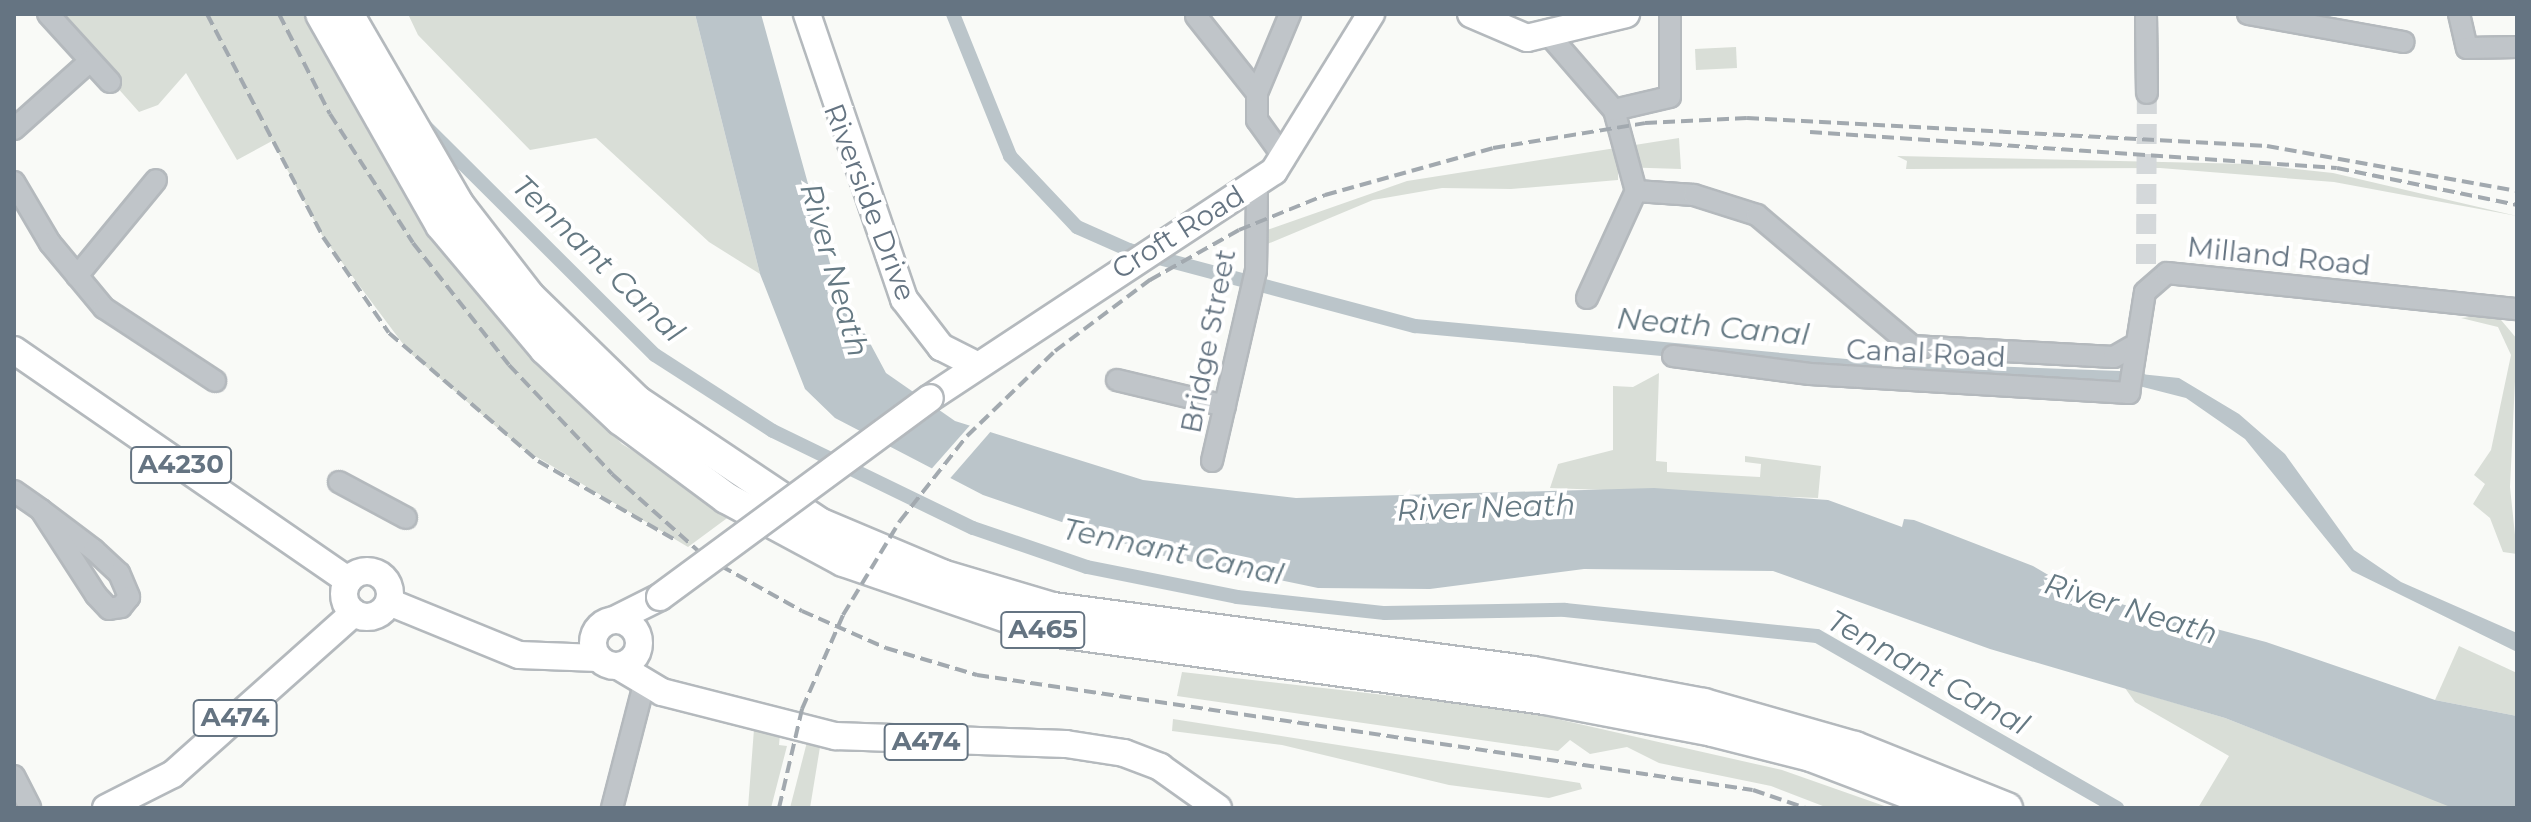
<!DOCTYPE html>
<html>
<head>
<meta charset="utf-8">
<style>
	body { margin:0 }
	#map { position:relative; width:2531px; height:822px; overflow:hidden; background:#f9faf7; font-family:Montserrat,sans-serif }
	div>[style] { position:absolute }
	.green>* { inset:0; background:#d9ded7 }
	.water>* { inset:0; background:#bbc5ca }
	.pier>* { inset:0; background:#f9faf7 }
	.canal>* { height:14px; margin:-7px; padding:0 7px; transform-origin:7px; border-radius:7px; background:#bbc5ca }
	.minor-tunnel>* { height:20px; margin-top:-10px; transform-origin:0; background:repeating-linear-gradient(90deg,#d4d8da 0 20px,transparent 0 30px) }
	.roads { filter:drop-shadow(2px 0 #b4b9bd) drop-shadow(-2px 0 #b4b9bd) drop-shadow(0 2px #b4b9bd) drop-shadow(0 -2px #b4b9bd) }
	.minor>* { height:20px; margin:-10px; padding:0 10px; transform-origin:10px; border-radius:10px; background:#c0c5c9 }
	.major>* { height:26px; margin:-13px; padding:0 13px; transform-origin:13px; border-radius:13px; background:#fff }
	.major>.ring { margin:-13px; padding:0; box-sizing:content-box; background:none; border:26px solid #fff; border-radius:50% }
	.highway>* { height:30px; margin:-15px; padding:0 15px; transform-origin:15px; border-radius:15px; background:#fff }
	.rail>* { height:4px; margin-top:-2px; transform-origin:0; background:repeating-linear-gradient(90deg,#a2a9af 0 12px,transparent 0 18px) }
	.bridges { filter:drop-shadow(2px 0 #b4b9bd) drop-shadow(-2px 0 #b4b9bd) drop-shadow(0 2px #b4b9bd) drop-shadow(0 -2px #b4b9bd) }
	.major-bridge>* { height:26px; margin:-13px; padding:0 13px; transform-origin:13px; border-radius:13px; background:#fff }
	span { translate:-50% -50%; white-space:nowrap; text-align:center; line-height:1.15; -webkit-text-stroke:8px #fff; paint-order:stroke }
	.shield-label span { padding:2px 6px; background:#fff; border:2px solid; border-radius:6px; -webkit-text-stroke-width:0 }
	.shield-label { font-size:26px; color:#657482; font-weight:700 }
	.street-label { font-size:28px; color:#657482 }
	.water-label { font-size:30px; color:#657983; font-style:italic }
	.frame { position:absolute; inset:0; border:16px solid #657482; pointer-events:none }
</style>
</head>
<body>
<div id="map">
	<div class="green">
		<div style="clip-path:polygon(52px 14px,313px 14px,425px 223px,477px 291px,622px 444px,734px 513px,688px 547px,520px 447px,409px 352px,323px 237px,272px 141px,237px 160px,186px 73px,158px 105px,139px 112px)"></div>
		<div style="clip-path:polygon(408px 14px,695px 14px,760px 274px,709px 242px,596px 138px,530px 150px,418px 35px)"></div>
		<div style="clip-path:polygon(1736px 47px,1737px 68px,1696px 70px,1695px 49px)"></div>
		<div style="clip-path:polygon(1679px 138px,1681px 169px,1618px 167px,1618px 180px,1511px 189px,1442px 188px,1373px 200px,1265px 245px,1267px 230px,1407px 181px)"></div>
		<div style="clip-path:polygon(1897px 156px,2250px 164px,2333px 173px,2517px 216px,2334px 182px,2160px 168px,1906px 169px,1907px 161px)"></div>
		<div style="clip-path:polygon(2496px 314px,2517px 339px,2510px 487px,2517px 554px,2503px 552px,2490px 518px,2473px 504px,2485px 484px,2474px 475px,2491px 450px,2511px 355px,2498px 327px,2461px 318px)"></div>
		<div style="clip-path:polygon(1659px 373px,1656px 461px,1667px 462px,1667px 472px,1760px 477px,1761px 464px,1745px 462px,1745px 456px,1821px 466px,1818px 498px,1550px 488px,1558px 464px,1613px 450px,1613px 386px,1633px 387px)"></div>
		<div style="clip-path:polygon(2459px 646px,2517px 673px,2517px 716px,2435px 700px)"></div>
		<div style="clip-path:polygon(1182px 672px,1517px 710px,1782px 770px,1890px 808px,1828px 808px,1771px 786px,1659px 763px,1627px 747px,1590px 754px,1570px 740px,1558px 751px,1177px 696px)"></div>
		<div style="clip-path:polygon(2125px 688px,2225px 718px,2456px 808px,2198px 808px,2229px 756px,2135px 702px)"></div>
		<div style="clip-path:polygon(1173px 719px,1580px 783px,1582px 789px,1549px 798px,1449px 785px,1282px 745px,1172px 731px)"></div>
		<div style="clip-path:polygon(754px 729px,780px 734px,779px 745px,787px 746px,771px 808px,748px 808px)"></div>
		<div style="clip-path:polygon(807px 742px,820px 747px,810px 808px,790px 808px)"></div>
	</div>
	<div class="water">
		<div style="clip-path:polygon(695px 14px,761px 14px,833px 274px,886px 373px,955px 421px,1143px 480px,1296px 498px,1654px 488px,1828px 500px,1902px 527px,1904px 519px,1914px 520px,2033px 566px,2079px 593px,2266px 642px,2435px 700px,2517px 716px,2517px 808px,2453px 808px,2225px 718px,1990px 649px,1773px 571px,1584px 569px,1430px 589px,1318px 588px,1155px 554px,983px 495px,835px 418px,805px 389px,760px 274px)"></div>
		<div style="clip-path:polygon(2140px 374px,2179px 378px,2239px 414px,2285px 454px,2354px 550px,2401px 582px,2517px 633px,2517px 652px,2352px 571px,2245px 439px,2186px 398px,2139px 386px)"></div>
	</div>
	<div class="pier">
		<div style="clip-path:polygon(972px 423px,992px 430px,946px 483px,927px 474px)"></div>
	</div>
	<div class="canal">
		<div style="left:953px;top:14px;width:153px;rotate:68.1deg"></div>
		<div style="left:1010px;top:156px;width:98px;rotate:46.7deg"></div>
		<div style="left:1077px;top:227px;width:57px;rotate:23.9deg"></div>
		<div style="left:1129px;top:250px;width:296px;rotate:14.9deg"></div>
		<div style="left:1415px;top:326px;width:463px;rotate:5.3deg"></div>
		<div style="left:426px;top:127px;width:323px;rotate:44.9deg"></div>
		<div style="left:655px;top:355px;width:140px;rotate:32.8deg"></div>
		<div style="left:773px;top:431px;width:222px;rotate:25.9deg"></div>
		<div style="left:973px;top:528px;width:120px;rotate:18.9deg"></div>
		<div style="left:1087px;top:567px;width:153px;rotate:11.3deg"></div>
		<div style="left:1237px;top:597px;width:149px;rotate:6.2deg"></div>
		<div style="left:1385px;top:613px;width:180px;rotate:-1deg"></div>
		<div style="left:1565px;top:610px;width:253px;rotate:5.9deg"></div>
		<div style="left:1817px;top:636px;width:346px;rotate:29.8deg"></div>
		<div style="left:1909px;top:370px;width:231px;rotate:2.2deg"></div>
	</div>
	<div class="minor-tunnel">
		<div style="left:2146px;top:264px;width:171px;rotate:-89.7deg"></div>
	</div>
	<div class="roads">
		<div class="minor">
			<div style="left:48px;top:14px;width:92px;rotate:47.6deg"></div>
			<div style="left:2146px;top:14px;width:79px;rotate:89.3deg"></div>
			<div style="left:2248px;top:14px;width:158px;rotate:10.2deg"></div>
			<div style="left:2459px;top:14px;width:35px;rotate:77deg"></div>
			<div style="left:2467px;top:48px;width:50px;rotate:-1.1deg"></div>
			<div style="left:1196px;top:16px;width:98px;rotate:51.6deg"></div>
			<div style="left:1257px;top:93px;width:27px;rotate:90deg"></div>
			<div style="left:1257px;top:120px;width:48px;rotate:54.3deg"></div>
			<div style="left:1549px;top:35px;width:99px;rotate:49.1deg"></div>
			<div style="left:1614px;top:110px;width:84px;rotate:74.8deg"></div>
			<div style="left:1257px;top:93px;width:86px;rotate:-67.3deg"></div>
			<div style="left:1614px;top:110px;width:57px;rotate:-13.1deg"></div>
			<div style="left:1670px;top:97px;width:83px;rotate:-90deg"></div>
			<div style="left:14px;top:129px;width:102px;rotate:-41.8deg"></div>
			<div style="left:14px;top:182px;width:71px;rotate:59.5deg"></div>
			<div style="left:50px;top:243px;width:85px;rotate:50.3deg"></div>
			<div style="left:104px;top:308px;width:133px;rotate:33.3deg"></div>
			<div style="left:1636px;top:191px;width:58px;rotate:3.9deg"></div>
			<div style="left:1694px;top:195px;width:66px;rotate:17.6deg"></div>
			<div style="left:1757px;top:215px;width:203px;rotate:40.2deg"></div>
			<div style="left:1912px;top:346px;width:202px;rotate:3.1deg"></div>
			<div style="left:2114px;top:357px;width:20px;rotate:-30deg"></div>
			<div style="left:77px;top:276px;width:124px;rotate:-50.5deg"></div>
			<div style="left:1587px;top:298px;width:118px;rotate:-65.4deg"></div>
			<div style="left:1673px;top:356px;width:138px;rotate:7.5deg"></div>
			<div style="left:1810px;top:374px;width:320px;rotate:3.4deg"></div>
			<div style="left:2129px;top:393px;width:102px;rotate:-81deg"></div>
			<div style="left:2145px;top:292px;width:29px;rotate:-41deg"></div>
			<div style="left:2167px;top:273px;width:352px;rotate:5.9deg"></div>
			<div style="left:1117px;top:380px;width:111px;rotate:13.5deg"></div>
			<div style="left:1212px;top:461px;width:195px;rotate:-77deg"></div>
			<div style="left:1256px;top:271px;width:87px;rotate:-89.3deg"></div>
			<div style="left:339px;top:482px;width:76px;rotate:28.2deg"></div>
			<div style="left:14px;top:491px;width:33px;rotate:35deg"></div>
			<div style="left:41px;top:510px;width:66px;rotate:37deg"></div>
			<div style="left:94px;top:550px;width:34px;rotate:43deg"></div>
			<div style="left:119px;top:573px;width:26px;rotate:67deg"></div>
			<div style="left:129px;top:597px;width:13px;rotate:129deg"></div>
			<div style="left:121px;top:607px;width:12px;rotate:171deg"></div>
			<div style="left:109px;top:609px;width:19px;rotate:-133deg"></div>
			<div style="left:96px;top:595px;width:101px;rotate:-122.9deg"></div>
			<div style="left:14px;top:776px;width:36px;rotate:63deg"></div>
			<div style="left:612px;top:808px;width:128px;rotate:-75.5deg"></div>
		</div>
		<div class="major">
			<div style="left:807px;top:14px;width:301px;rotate:71.2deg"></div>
			<div style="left:904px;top:299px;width:61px;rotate:52.4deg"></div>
			<div style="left:941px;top:347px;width:36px;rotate:27deg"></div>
			<div style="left:1471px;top:14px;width:61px;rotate:23.2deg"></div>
			<div style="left:1527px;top:38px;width:102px;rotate:-13.6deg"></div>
			<div style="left:14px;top:350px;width:406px;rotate:34.6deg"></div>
			<div style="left:930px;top:398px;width:412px;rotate:-33.4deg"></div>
			<div style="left:1274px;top:171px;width:185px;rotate:-58.3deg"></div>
			<div class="ring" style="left:344px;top:571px;width:20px;height:20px"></div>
			<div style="left:389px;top:602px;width:140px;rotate:22.2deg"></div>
			<div style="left:519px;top:655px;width:79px;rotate:2.2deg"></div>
			<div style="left:616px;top:619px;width:49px;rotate:-26.6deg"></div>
			<div class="ring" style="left:593px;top:620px;width:20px;height:20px"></div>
			<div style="left:620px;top:667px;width:49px;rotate:30.8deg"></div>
			<div style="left:662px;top:692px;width:179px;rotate:14.3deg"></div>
			<div style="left:835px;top:736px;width:231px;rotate:2deg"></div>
			<div style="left:1066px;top:744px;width:59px;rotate:8.8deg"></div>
			<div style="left:1124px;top:753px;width:39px;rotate:21deg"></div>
			<div style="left:1160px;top:767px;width:71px;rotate:35.3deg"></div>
			<div style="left:106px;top:808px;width:75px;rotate:-26.9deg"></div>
			<div style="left:173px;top:774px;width:242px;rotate:-41.7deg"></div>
		</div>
		<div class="highway">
			<div style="left:321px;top:14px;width:243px;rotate:60.4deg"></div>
			<div style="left:441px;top:225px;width:162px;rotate:50deg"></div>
			<div style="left:545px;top:349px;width:104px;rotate:43.1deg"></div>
			<div style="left:621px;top:420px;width:131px;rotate:36.6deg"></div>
			<div style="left:726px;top:498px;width:133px;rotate:28.3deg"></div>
			<div style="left:843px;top:561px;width:213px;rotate:18.9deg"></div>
			<div style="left:1044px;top:630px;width:506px;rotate:7.84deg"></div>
			<div style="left:1545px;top:699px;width:170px;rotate:10.8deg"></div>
			<div style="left:1712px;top:731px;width:102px;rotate:14.2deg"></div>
			<div style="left:1811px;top:756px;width:146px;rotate:20.9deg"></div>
			<div style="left:348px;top:14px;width:220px;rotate:59.9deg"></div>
			<div style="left:458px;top:204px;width:118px;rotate:52.3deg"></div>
			<div style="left:530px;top:297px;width:149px;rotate:44.2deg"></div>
			<div style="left:637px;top:401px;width:219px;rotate:33.8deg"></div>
			<div style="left:819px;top:523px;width:134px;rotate:22.9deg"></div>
			<div style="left:942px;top:575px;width:116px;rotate:16.6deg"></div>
			<div style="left:1053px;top:608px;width:484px;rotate:7.6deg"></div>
			<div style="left:1533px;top:672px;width:174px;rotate:10.6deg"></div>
			<div style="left:1704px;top:704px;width:157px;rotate:15.9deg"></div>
			<div style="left:1855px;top:747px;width:164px;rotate:21.9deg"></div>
		</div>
	</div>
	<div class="rail">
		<div style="left:207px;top:14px;width:251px;rotate:62.5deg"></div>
		<div style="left:323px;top:237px;width:116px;rotate:55.5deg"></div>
		<div style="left:389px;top:333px;width:196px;rotate:40.7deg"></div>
		<div style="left:538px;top:461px;width:160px;rotate:29.9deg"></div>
		<div style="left:279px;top:14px;width:112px;rotate:63deg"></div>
		<div style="left:330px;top:114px;width:153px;rotate:57.2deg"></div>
		<div style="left:413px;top:243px;width:155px;rotate:51.8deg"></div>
		<div style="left:509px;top:365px;width:150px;rotate:46.6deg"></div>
		<div style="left:612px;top:474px;width:125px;rotate:41.7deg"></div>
		<div style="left:705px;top:557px;width:111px;rotate:29.1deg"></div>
		<div style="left:802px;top:611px;width:92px;rotate:23.8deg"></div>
		<div style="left:886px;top:648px;width:95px;rotate:16.5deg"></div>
		<div style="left:977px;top:675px;width:784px;rotate:8.43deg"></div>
		<div style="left:1753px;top:790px;width:56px;rotate:18.8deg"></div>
		<div style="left:1810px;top:132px;width:528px;rotate:3.91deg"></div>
		<div style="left:2337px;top:168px;width:184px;rotate:11.6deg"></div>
		<div style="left:779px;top:808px;width:102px;rotate:-76.9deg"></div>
		<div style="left:802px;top:709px;width:103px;rotate:-66.4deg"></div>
		<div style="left:843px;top:615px;width:110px;rotate:-58.8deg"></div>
		<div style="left:900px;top:521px;width:108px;rotate:-51.8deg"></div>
		<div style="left:967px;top:436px;width:122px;rotate:-44deg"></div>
		<div style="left:1055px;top:351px;width:119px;rotate:-36.8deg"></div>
		<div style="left:1150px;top:280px;width:102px;rotate:-29.3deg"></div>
		<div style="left:1239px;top:230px;width:93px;rotate:-22.1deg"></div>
		<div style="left:1325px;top:195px;width:174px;rotate:-15.6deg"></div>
		<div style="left:1493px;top:148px;width:154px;rotate:-9.3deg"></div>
		<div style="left:1645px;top:123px;width:102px;rotate:-2.8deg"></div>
		<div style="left:1747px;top:118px;width:521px;rotate:3.08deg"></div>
		<div style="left:2267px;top:146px;width:254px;rotate:10.2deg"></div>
	</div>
	<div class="bridges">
		<div class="major-bridge">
			<div style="left:660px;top:597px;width:335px;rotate:-36.4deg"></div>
		</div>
	</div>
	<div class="shield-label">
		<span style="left:181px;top:465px">A4230</span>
		<span style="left:1043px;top:630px">A465</span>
		<span style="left:235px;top:718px">A474</span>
		<span style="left:926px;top:742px">A474</span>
	</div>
	<div class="street-label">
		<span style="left:870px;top:202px;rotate:69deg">Riverside Drive</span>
		<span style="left:1178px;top:232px;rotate:-32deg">Croft Road</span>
		<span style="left:2279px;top:256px;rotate:6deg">Milland Road</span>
		<span style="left:1208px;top:341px;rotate:-79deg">Bridge Street</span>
		<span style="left:1926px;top:353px;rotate:3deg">Canal Road</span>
	</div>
	<div class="water-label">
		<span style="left:598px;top:259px;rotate:44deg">Tennant Canal</span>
		<span style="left:834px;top:270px;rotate:74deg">River Neath</span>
		<span style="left:1713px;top:327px;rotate:5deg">Neath Canal</span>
		<span style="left:1486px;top:508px;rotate:-2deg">River Neath</span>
		<span style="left:1173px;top:552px;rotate:12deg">Tennant Canal</span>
		<span style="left:2131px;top:609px;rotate:17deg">River Neath</span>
		<span style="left:1928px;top:673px;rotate:29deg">Tennant Canal</span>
	</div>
	<div class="frame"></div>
</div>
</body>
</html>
